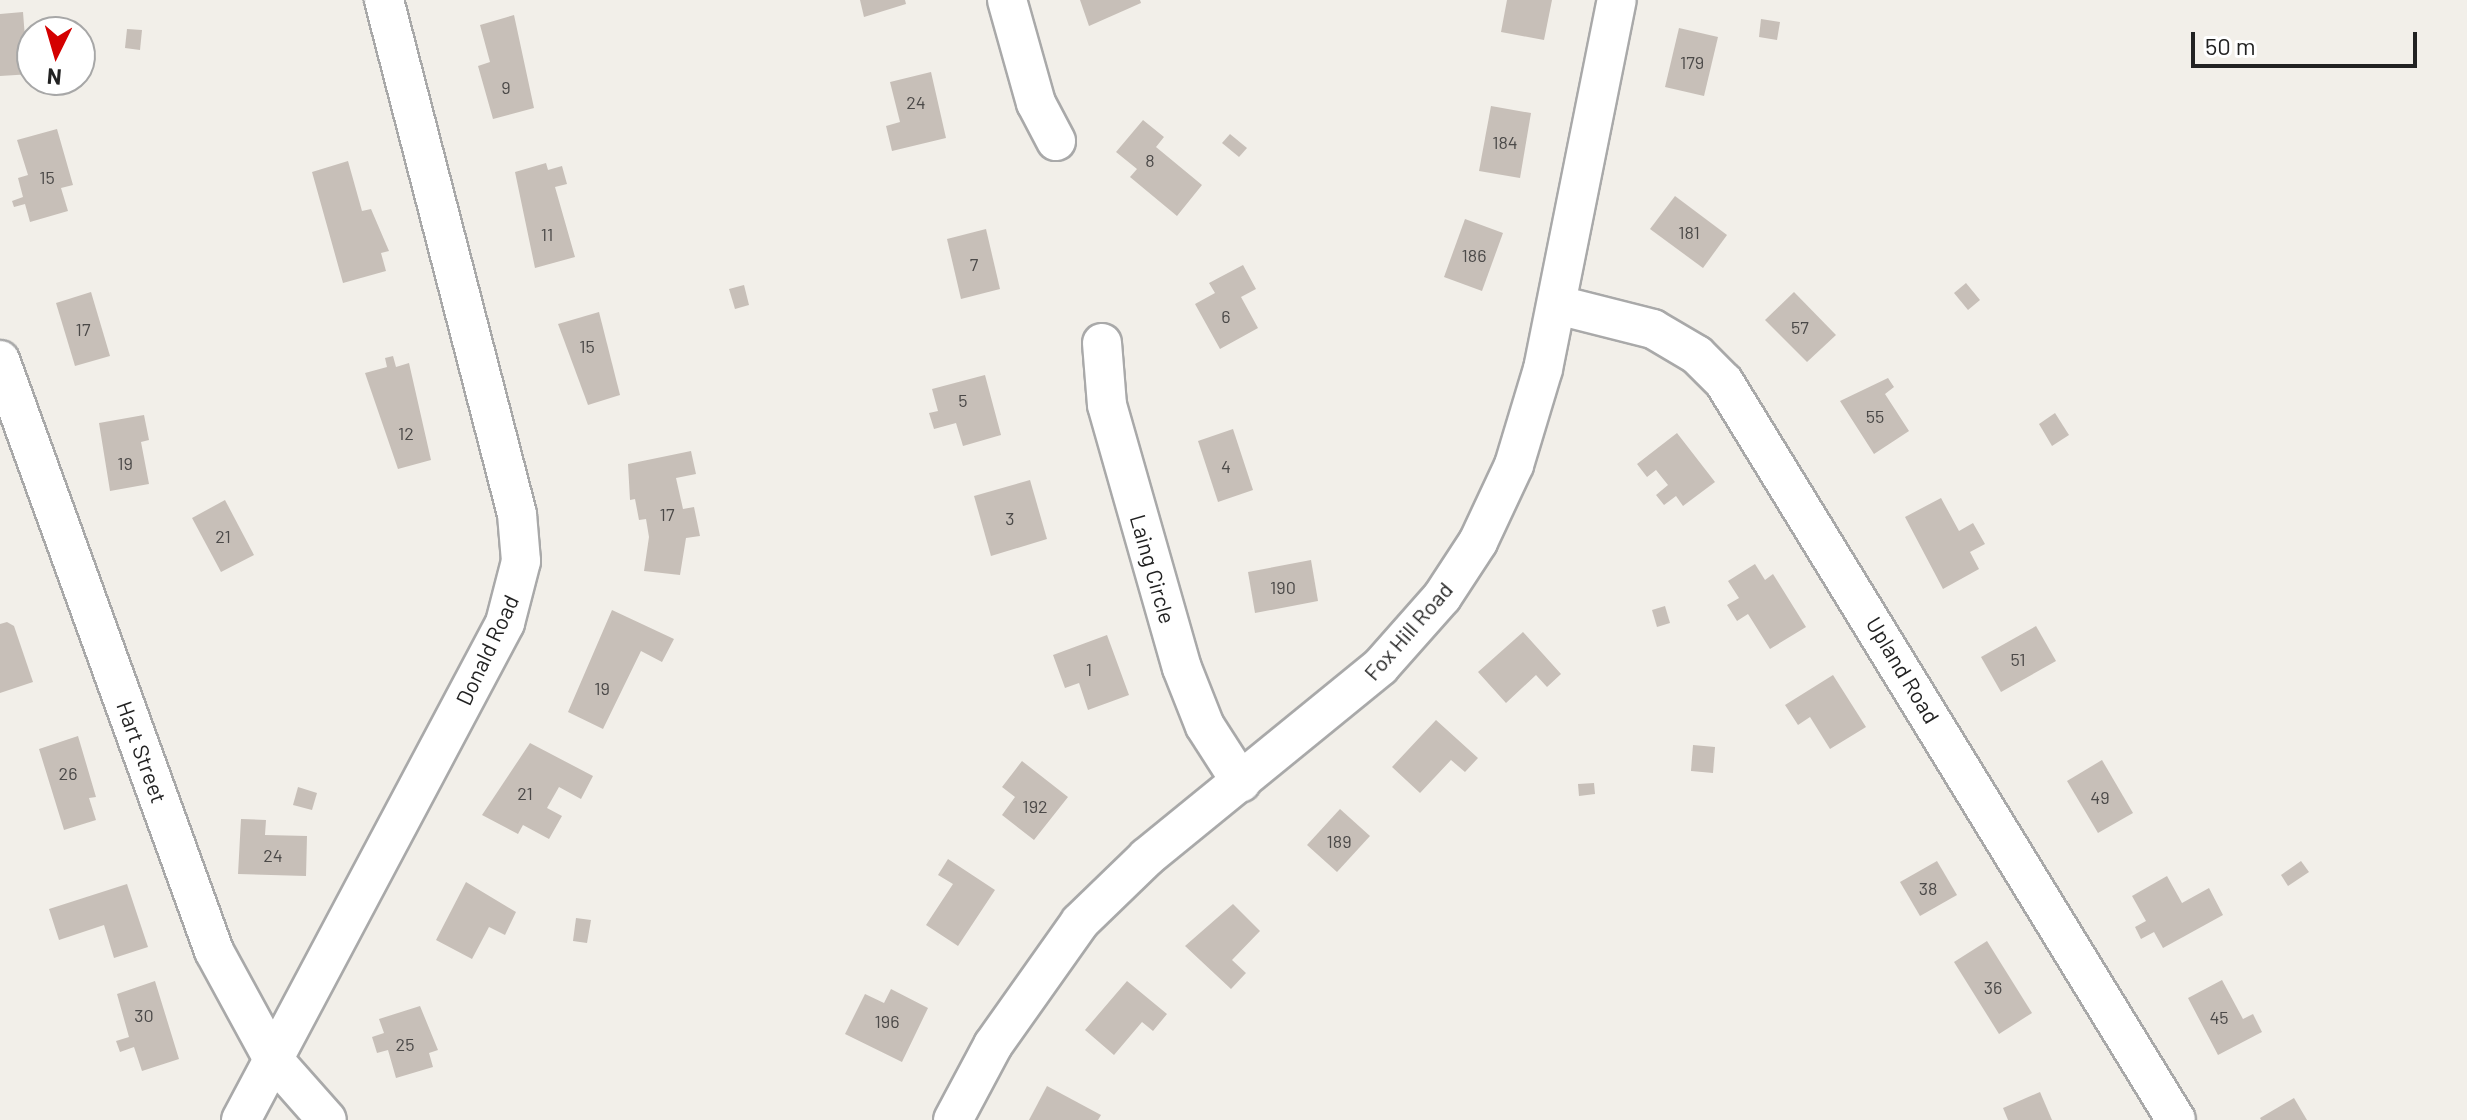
<!DOCTYPE html>
<html>
<head>
<meta charset="utf-8">
<style>
	body { margin:0 }
	#map { position:relative; width:2467px; height:1120px; overflow:hidden; background:#f2efe9; font-family:Barlow,sans-serif }
	div>[style] { position:absolute }
	.building>* { inset:0; background:#c7bfb8 }
	.roads { filter:drop-shadow(2px 0 #a9a9a9) drop-shadow(-2px 0 #a9a9a9) drop-shadow(0 2px #a9a9a9) drop-shadow(0 -2px #a9a9a9) }
	.minor>* { height:38px; margin:-19px; padding:0 19px; transform-origin:19px; border-radius:19px; background:#fff }
	span { translate:-50% -50%; white-space:nowrap; text-align:center; line-height:1.15; -webkit-text-stroke:6px #fff; paint-order:stroke }
	.number-label { font-size:18px; color:#4b4948 }
	.number-label span { -webkit-text-stroke-width:0 }
	.street-label { font-size:22px; color:#222 }
	.north { position:absolute; left:16px; top:16px; width:80px; height:80px; box-sizing:border-box; background:#fff; border:2px solid #a7a7a7; border-radius:50%; rotate:185deg; font-size:22px; font-weight:700; line-height:32px; text-align:center; color:#222 }
	.north::after { content:''; display:block; margin:auto; width:28px; height:36px; background:#d40000; clip-path:polygon(50% 0,100% 100%,50% 72%,0 100%) }
	.scale { position:absolute; left:2191px; top:32px; width:226px; height:36px; box-sizing:border-box; border:4px solid #222; border-top:0; padding-left:10px; font-size:24px; line-height:28px; white-space:nowrap; color:#222; -webkit-text-stroke:6px #fff; paint-order:stroke }
</style>
</head>
<body>
<div id="map">
	<div class="building">
		<div style="clip-path:polygon(860px 0,905px 0,906px 4px,864px 17px)"></div>
		<div style="clip-path:polygon(1080px 0,1140px 0,1141px 3px,1089px 26px)"></div>
		<div style="clip-path:polygon(1507px 0,1552px 0,1544px 40px,1501px 32px)"></div>
		<div style="clip-path:polygon(23px 12px,25px 38px,32px 38px,32px 74px,0 76px,0 14px)"></div>
		<div style="clip-path:polygon(514px 15px,534px 108px,493px 119px,478px 66px,490px 62px,480px 25px)"></div>
		<div style="clip-path:polygon(1761px 19px,1780px 22px,1777px 40px,1759px 37px)"></div>
		<div style="clip-path:polygon(1679px 28px,1718px 37px,1704px 96px,1665px 87px)"></div>
		<div style="clip-path:polygon(127px 29px,142px 30px,140px 50px,125px 48px)"></div>
		<div style="clip-path:polygon(931px 72px,946px 138px,892px 151px,886px 126px,900px 122px,890px 82px)"></div>
		<div style="clip-path:polygon(1491px 106px,1531px 113px,1520px 178px,1479px 171px)"></div>
		<div style="clip-path:polygon(1143px 120px,1164px 137px,1156px 147px,1202px 185px,1177px 216px,1130px 177px,1137px 169px,1116px 152px)"></div>
		<div style="clip-path:polygon(57px 129px,73px 185px,61px 188px,68px 211px,30px 222px,25px 204px,14px 207px,12px 201px,23px 197px,18px 178px,28px 175px,17px 140px)"></div>
		<div style="clip-path:polygon(1230px 134px,1247px 148px,1239px 157px,1222px 143px)"></div>
		<div style="clip-path:polygon(348px 161px,362px 211px,371px 209px,389px 251px,381px 253px,386px 271px,343px 283px,312px 172px)"></div>
		<div style="clip-path:polygon(546px 163px,548px 170px,562px 166px,567px 184px,555px 187px,575px 257px,535px 268px,515px 172px)"></div>
		<div style="clip-path:polygon(1675px 196px,1727px 235px,1703px 268px,1650px 229px)"></div>
		<div style="clip-path:polygon(1465px 219px,1503px 233px,1482px 291px,1444px 277px)"></div>
		<div style="clip-path:polygon(986px 229px,1000px 289px,961px 299px,947px 239px)"></div>
		<div style="clip-path:polygon(1243px 265px,1256px 289px,1241px 297px,1258px 328px,1220px 349px,1195px 304px,1215px 293px,1209px 283px)"></div>
		<div style="clip-path:polygon(1966px 283px,1980px 300px,1968px 310px,1954px 293px)"></div>
		<div style="clip-path:polygon(744px 285px,749px 305px,735px 309px,729px 289px)"></div>
		<div style="clip-path:polygon(91px 292px,110px 356px,75px 366px,56px 303px)"></div>
		<div style="clip-path:polygon(1794px 292px,1836px 335px,1807px 362px,1765px 320px)"></div>
		<div style="clip-path:polygon(599px 312px,620px 395px,588px 405px,558px 324px)"></div>
		<div style="clip-path:polygon(393px 356px,396px 367px,409px 363px,431px 460px,398px 469px,365px 373px,387px 367px,385px 358px)"></div>
		<div style="clip-path:polygon(985px 375px,1001px 435px,963px 446px,956px 423px,934px 429px,929px 413px,938px 411px,932px 389px)"></div>
		<div style="clip-path:polygon(1888px 378px,1894px 387px,1885px 394px,1909px 431px,1874px 454px,1840px 401px)"></div>
		<div style="clip-path:polygon(2055px 413px,2069px 435px,2052px 446px,2039px 424px)"></div>
		<div style="clip-path:polygon(144px 415px,149px 440px,141px 442px,149px 484px,110px 491px,99px 423px)"></div>
		<div style="clip-path:polygon(1233px 429px,1253px 490px,1218px 502px,1198px 441px)"></div>
		<div style="clip-path:polygon(1677px 433px,1715px 482px,1683px 506px,1676px 496px,1664px 505px,1656px 495px,1668px 485px,1656px 470px,1647px 477px,1637px 464px)"></div>
		<div style="clip-path:polygon(691px 451px,696px 474px,676px 478px,683px 509px,694px 507px,700px 536px,686px 538px,680px 575px,644px 571px,649px 537px,646px 519px,639px 520px,635px 499px,630px 500px,628px 464px)"></div>
		<div style="clip-path:polygon(1030px 480px,1047px 539px,991px 556px,974px 496px)"></div>
		<div style="clip-path:polygon(1941px 498px,1959px 531px,1973px 523px,1985px 544px,1970px 552px,1979px 569px,1943px 589px,1905px 517px)"></div>
		<div style="clip-path:polygon(225px 500px,254px 555px,221px 572px,192px 518px)"></div>
		<div style="clip-path:polygon(1311px 560px,1318px 601px,1255px 613px,1248px 572px)"></div>
		<div style="clip-path:polygon(1755px 564px,1765px 580px,1773px 574px,1806px 627px,1770px 649px,1748px 614px,1737px 621px,1727px 605px,1739px 598px,1728px 581px)"></div>
		<div style="clip-path:polygon(1665px 606px,1670px 623px,1657px 627px,1652px 610px)"></div>
		<div style="clip-path:polygon(612px 610px,674px 639px,662px 662px,641px 651px,603px 729px,568px 712px)"></div>
		<div style="clip-path:polygon(7px 622px,14px 626px,33px 682px,0 693px,0 624px)"></div>
		<div style="clip-path:polygon(2036px 626px,2056px 661px,2001px 692px,1981px 657px)"></div>
		<div style="clip-path:polygon(1523px 632px,1561px 674px,1547px 687px,1536px 675px,1506px 703px,1478px 672px)"></div>
		<div style="clip-path:polygon(1107px 635px,1129px 695px,1088px 710px,1079px 683px,1065px 688px,1053px 655px)"></div>
		<div style="clip-path:polygon(1833px 675px,1866px 727px,1830px 749px,1810px 717px,1798px 725px,1785px 705px)"></div>
		<div style="clip-path:polygon(1436px 720px,1478px 758px,1465px 772px,1451px 760px,1420px 793px,1392px 767px)"></div>
		<div style="clip-path:polygon(78px 736px,96px 797px,89px 798px,96px 820px,64px 830px,39px 749px)"></div>
		<div style="clip-path:polygon(530px 743px,593px 776px,581px 799px,559px 787px,547px 808px,562px 816px,549px 839px,523px 825px,518px 834px,482px 815px)"></div>
		<div style="clip-path:polygon(1693px 745px,1715px 747px,1713px 773px,1691px 771px)"></div>
		<div style="clip-path:polygon(2102px 760px,2133px 813px,2098px 833px,2067px 781px)"></div>
		<div style="clip-path:polygon(1022px 761px,1068px 797px,1034px 840px,1002px 815px,1015px 797px,1002px 787px)"></div>
		<div style="clip-path:polygon(1594px 783px,1595px 794px,1579px 796px,1578px 784px)"></div>
		<div style="clip-path:polygon(298px 787px,317px 793px,312px 810px,293px 805px)"></div>
		<div style="clip-path:polygon(1340px 809px,1370px 836px,1337px 872px,1307px 845px)"></div>
		<div style="clip-path:polygon(241px 819px,266px 820px,265px 835px,307px 836px,306px 876px,238px 874px)"></div>
		<div style="clip-path:polygon(948px 859px,995px 890px,958px 946px,926px 925px,953px 884px,938px 875px)"></div>
		<div style="clip-path:polygon(1937px 861px,1957px 895px,1920px 916px,1900px 882px)"></div>
		<div style="clip-path:polygon(2301px 861px,2309px 872px,2288px 886px,2281px 875px)"></div>
		<div style="clip-path:polygon(2167px 876px,2182px 903px,2209px 888px,2223px 915px,2163px 948px,2154px 932px,2141px 939px,2135px 927px,2146px 921px,2132px 896px)"></div>
		<div style="clip-path:polygon(466px 882px,516px 912px,505px 935px,489px 927px,472px 959px,436px 940px)"></div>
		<div style="clip-path:polygon(127px 884px,148px 947px,114px 958px,104px 925px,59px 940px,49px 909px)"></div>
		<div style="clip-path:polygon(1233px 904px,1260px 931px,1232px 960px,1246px 973px,1231px 989px,1185px 946px)"></div>
		<div style="clip-path:polygon(576px 918px,591px 920px,587px 943px,573px 941px)"></div>
		<div style="clip-path:polygon(1987px 941px,2032px 1013px,1999px 1034px,1954px 962px)"></div>
		<div style="clip-path:polygon(2222px 980px,2243px 1019px,2253px 1014px,2262px 1032px,2218px 1055px,2188px 998px)"></div>
		<div style="clip-path:polygon(155px 981px,179px 1059px,142px 1071px,134px 1047px,120px 1052px,116px 1041px,129px 1037px,117px 994px)"></div>
		<div style="clip-path:polygon(1127px 981px,1167px 1014px,1153px 1031px,1142px 1022px,1114px 1055px,1085px 1030px)"></div>
		<div style="clip-path:polygon(891px 989px,928px 1008px,902px 1062px,845px 1034px,865px 994px,884px 1003px)"></div>
		<div style="clip-path:polygon(420px 1006px,438px 1050px,429px 1053px,433px 1067px,396px 1078px,388px 1050px,377px 1053px,372px 1037px,384px 1033px,379px 1019px)"></div>
		<div style="clip-path:polygon(1047px 1086px,1101px 1115px,1098px 1120px,1029px 1120px)"></div>
		<div style="clip-path:polygon(2040px 1092px,2052px 1120px,2008px 1120px,2003px 1108px)"></div>
		<div style="clip-path:polygon(2294px 1098px,2307px 1120px,2261px 1120px,2260px 1118px)"></div>
	</div>
	<div class="roads">
		<div class="minor">
			<div style="left:1007px;top:0;width:107px;rotate:74.3deg"></div>
			<div style="left:1036px;top:103px;width:43px;rotate:62.2deg"></div>
			<div style="left:1558px;top:305px;width:98px;rotate:14.2deg"></div>
			<div style="left:1653px;top:329px;width:51px;rotate:30.6deg"></div>
			<div style="left:1697px;top:355px;width:38px;rotate:45deg"></div>
			<div style="left:1724px;top:382px;width:865px;rotate:58.51deg"></div>
			<div style="left:1102px;top:343px;width:62px;rotate:85.4deg"></div>
			<div style="left:1107px;top:405px;width:273px;rotate:74.1deg"></div>
			<div style="left:1182px;top:668px;width:62px;rotate:68.4deg"></div>
			<div style="left:1205px;top:726px;width:67px;rotate:57.3deg"></div>
			<div style="left:0;top:360px;width:629px;rotate:70.09deg"></div>
			<div style="left:214px;top:951px;width:123px;rotate:61.4deg"></div>
			<div style="left:273px;top:1059px;width:81px;rotate:48.5deg"></div>
			<div style="left:241px;top:1120px;width:563px;rotate:-62.02deg"></div>
			<div style="left:505px;top:623px;width:64px;rotate:-75.5deg"></div>
			<div style="left:521px;top:561px;width:47px;rotate:-94.9deg"></div>
			<div style="left:517px;top:514px;width:531px;rotate:-104.51deg"></div>
			<div style="left:953px;top:1120px;width:85px;rotate:-61.9deg"></div>
			<div style="left:993px;top:1045px;width:151px;rotate:-54.7deg"></div>
			<div style="left:1080px;top:922px;width:93px;rotate:-44.1deg"></div>
			<div style="left:1147px;top:857px;width:301px;rotate:-39.2deg"></div>
			<div style="left:1380px;top:667px;width:94px;rotate:-48.5deg"></div>
			<div style="left:1442px;top:597px;width:66px;rotate:-56.8deg"></div>
			<div style="left:1478px;top:542px;width:85px;rotate:-64.9deg"></div>
			<div style="left:1514px;top:465px;width:100px;rotate:-73.2deg"></div>
			<div style="left:1543px;top:369px;width:376px;rotate:-78.7deg"></div>
		</div>
	</div>
	<div class="number-label">
		<span style="left:1692px;top:62px">179</span>
		<span style="left:506px;top:87px">9</span>
		<span style="left:916px;top:102px">24</span>
		<span style="left:1505px;top:142px">184</span>
		<span style="left:1150px;top:160px">8</span>
		<span style="left:47px;top:177px">15</span>
		<span style="left:1689px;top:232px">181</span>
		<span style="left:547px;top:234px">11</span>
		<span style="left:1474px;top:255px">186</span>
		<span style="left:974px;top:264px">7</span>
		<span style="left:1226px;top:316px">6</span>
		<span style="left:1800px;top:327px">57</span>
		<span style="left:83px;top:329px">17</span>
		<span style="left:587px;top:346px">15</span>
		<span style="left:963px;top:400px">5</span>
		<span style="left:1875px;top:416px">55</span>
		<span style="left:406px;top:433px">12</span>
		<span style="left:125px;top:463px">19</span>
		<span style="left:1226px;top:466px">4</span>
		<span style="left:667px;top:514px">17</span>
		<span style="left:1010px;top:518px">3</span>
		<span style="left:223px;top:536px">21</span>
		<span style="left:1283px;top:587px">190</span>
		<span style="left:2018px;top:659px">51</span>
		<span style="left:1089px;top:669px">1</span>
		<span style="left:602px;top:688px">19</span>
		<span style="left:68px;top:773px">26</span>
		<span style="left:525px;top:793px">21</span>
		<span style="left:2100px;top:797px">49</span>
		<span style="left:1035px;top:806px">192</span>
		<span style="left:1339px;top:841px">189</span>
		<span style="left:273px;top:855px">24</span>
		<span style="left:1928px;top:888px">38</span>
		<span style="left:1993px;top:987px">36</span>
		<span style="left:144px;top:1015px">30</span>
		<span style="left:2219px;top:1017px">45</span>
		<span style="left:887px;top:1021px">196</span>
		<span style="left:405px;top:1044px">25</span>
	</div>
	<div class="street-label">
		<span style="left:1153px;top:569px;rotate:74deg">Laing Circle</span>
		<span style="left:1408px;top:631px;rotate:-49deg">Fox Hill Road</span>
		<span style="left:487px;top:650px;rotate:-65deg">Donald Road</span>
		<span style="left:1903px;top:670px;rotate:59deg">Upland Road</span>
		<span style="left:142px;top:752px;rotate:70deg">Hart Street</span>
	</div>
	<div class="north">N</div>
	<div class="scale">50 m</div>
</div>
</body>
</html>
